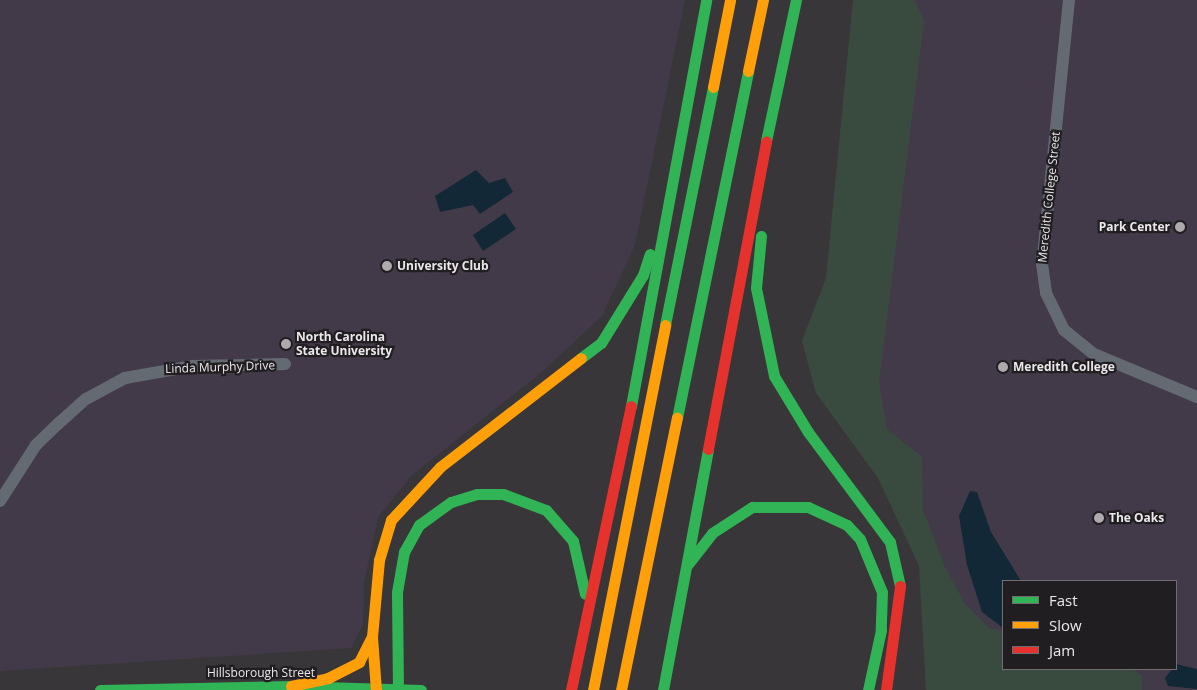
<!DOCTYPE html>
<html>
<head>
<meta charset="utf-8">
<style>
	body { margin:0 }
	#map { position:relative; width:1197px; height:690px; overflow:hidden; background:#393639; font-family:"Open Sans",sans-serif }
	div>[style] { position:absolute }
	.education>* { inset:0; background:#433a49 }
	.green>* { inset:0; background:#394b3e }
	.water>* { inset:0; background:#132836 }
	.street>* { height:12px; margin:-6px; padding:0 6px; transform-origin:6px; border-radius:6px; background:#646a72 }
	.fast>* { height:11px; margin:-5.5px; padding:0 5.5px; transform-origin:5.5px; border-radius:5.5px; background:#30b455 }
	.slow>* { height:11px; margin:-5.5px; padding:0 5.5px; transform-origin:5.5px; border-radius:5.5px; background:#ff9f0a }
	.jam>* { height:11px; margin:-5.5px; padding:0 5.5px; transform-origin:5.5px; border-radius:5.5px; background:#e5322d }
	.dots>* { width:14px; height:14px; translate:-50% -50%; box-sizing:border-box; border:2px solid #201e20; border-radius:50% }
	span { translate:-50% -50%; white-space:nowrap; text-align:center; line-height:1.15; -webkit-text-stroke:4.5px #201e20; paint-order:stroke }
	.street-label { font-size:12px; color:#ebe7ea }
	.poi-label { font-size:12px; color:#ebe7ea; font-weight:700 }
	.right { translate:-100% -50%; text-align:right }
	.left { translate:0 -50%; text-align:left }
	.legend { position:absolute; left:1002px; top:580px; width:175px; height:90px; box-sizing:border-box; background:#201e20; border:1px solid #716e71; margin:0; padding:6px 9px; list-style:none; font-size:15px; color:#ebe7ea }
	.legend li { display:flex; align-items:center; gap:10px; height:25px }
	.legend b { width:25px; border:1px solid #716e71 }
</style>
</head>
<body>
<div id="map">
	<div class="education">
		<div style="clip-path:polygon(0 0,685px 0,635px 245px,602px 316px,542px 372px,412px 475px,378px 517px,364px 582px,363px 624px,351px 648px,0 671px)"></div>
		<div style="clip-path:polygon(evenodd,853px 0,1197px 0,1197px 690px,926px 690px,919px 566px,878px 478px,816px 393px,802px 341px,826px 278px,853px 0,1003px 581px,1176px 581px,1176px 669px,1003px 669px,1003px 581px)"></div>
	</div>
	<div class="green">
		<div style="clip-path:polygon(853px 0,915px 0,924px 21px,879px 383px,887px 429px,922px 457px,923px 510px,945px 567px,965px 604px,989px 628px,1003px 631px,1003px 669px,1133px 669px,1142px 676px,1142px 690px,926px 690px,919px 566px,878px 478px,816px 393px,802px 341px,826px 278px)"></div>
	</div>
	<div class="water">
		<div style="clip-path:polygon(476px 170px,489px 183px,505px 178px,513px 192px,480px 214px,473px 205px,440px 212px,435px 196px)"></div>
		<div style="clip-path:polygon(505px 213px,516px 229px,483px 251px,473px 235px)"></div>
		<div style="clip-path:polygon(970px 491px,977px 492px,991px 532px,1021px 581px,1003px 581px,1003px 628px,982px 612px,967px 565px,959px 516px)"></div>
		<div style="clip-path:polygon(1176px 664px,1197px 669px,1197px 689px,1168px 686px,1165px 678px)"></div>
	</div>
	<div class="street">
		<div style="left:1069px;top:0;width:265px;rotate:95.8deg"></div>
		<div style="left:1042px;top:264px;width:29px;rotate:82deg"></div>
		<div style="left:1046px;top:293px;width:41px;rotate:64.1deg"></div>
		<div style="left:1064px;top:330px;width:38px;rotate:39deg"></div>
		<div style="left:1094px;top:354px;width:112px;rotate:22.7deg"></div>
		<div style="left:0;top:501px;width:67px;rotate:-57.3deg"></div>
		<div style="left:36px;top:445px;width:32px;rotate:-44deg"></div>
		<div style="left:59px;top:423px;width:36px;rotate:-42deg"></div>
		<div style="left:86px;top:399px;width:44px;rotate:-28.3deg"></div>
		<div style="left:125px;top:378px;width:69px;rotate:-10deg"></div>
		<div style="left:193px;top:366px;width:92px;rotate:-1.2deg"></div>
	</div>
	<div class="fast">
		<div style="left:766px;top:141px;width:144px;rotate:-78deg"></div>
		<div style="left:761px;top:236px;width:52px;rotate:95.5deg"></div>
		<div style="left:756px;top:288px;width:90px;rotate:78.4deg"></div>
		<div style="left:774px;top:376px;width:66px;rotate:58.7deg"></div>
		<div style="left:808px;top:432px;width:137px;rotate:53.3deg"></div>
		<div style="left:890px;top:542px;width:45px;rotate:77.2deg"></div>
		<div style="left:665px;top:325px;width:243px;rotate:-78.6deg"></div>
		<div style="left:581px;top:358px;width:25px;rotate:-37deg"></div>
		<div style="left:601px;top:343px;width:80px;rotate:-58.3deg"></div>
		<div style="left:643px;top:275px;width:22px;rotate:-72deg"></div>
		<div style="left:631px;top:406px;width:413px;rotate:-79.5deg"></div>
		<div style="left:677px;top:418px;width:354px;rotate:-78.4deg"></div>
		<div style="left:688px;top:564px;width:39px;rotate:-52deg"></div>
		<div style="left:712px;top:533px;width:48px;rotate:-33deg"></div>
		<div style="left:752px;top:507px;width:56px"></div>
		<div style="left:808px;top:507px;width:43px;rotate:24.8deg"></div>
		<div style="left:847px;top:525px;width:19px;rotate:47deg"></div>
		<div style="left:860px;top:539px;width:57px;rotate:67.5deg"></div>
		<div style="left:882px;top:592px;width:38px;rotate:92deg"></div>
		<div style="left:881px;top:630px;width:61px;rotate:102.2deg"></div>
		<div style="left:100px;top:690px;width:191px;rotate:-1.2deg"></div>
		<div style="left:291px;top:686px;width:130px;rotate:1.8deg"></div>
		<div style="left:398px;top:690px;width:98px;rotate:-90.6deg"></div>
		<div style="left:397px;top:592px;width:41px;rotate:-80.1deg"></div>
		<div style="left:404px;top:552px;width:31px;rotate:-61deg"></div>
		<div style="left:419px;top:525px;width:39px;rotate:-36deg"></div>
		<div style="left:451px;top:502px;width:27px;rotate:-17deg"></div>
		<div style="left:477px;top:494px;width:26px"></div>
		<div style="left:503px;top:494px;width:46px;rotate:20.4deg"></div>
		<div style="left:546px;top:510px;width:41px;rotate:48.9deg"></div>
		<div style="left:573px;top:541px;width:54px;rotate:77.2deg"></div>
		<div style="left:663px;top:690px;width:245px;rotate:-79.4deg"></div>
	</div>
	<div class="slow">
		<div style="left:748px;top:71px;width:73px;rotate:-78.1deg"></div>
		<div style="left:713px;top:87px;width:89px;rotate:-78.9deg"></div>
		<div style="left:291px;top:686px;width:38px;rotate:-12deg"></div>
		<div style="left:328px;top:678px;width:35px;rotate:-27deg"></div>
		<div style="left:359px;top:662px;width:28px;rotate:-63deg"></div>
		<div style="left:376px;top:690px;width:53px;rotate:-94.3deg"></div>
		<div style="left:372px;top:637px;width:77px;rotate:-84.8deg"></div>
		<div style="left:379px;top:560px;width:42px;rotate:-73.3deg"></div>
		<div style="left:391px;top:520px;width:72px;rotate:-47.2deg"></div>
		<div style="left:440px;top:467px;width:178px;rotate:-37.7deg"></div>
		<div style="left:593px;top:690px;width:372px;rotate:-78.8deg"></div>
		<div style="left:621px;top:690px;width:278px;rotate:-78.4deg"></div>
	</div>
	<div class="jam">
		<div style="left:708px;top:449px;width:313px;rotate:-79.3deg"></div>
		<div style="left:571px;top:690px;width:290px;rotate:-78.1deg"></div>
		<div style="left:886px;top:690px;width:105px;rotate:-82.3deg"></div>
	</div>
	<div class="dots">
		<div style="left:1180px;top:227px;background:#ada9ac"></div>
		<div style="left:387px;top:266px;background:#ada9ac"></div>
		<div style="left:286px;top:344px;background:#ada9ac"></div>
		<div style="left:1003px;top:367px;background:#ada9ac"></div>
		<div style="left:1099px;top:518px;background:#ada9ac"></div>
	</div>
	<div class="street-label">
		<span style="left:1049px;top:197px;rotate:-84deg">Meredith College Street</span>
		<span style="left:220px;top:367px;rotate:-2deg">Linda Murphy Drive</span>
		<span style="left:261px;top:673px">Hillsborough Street</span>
	</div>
	<div class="poi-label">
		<span class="right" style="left:1170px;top:227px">Park Center</span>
		<span class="left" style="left:397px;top:266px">University Club</span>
		<span class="left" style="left:296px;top:344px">North Carolina<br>State University</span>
		<span class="left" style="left:1013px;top:367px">Meredith College</span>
		<span class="left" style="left:1109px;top:518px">The Oaks</span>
	</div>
	<ul class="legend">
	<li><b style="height:6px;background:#30b455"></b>Fast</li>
	<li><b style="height:6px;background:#ff9f0a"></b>Slow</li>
	<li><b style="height:6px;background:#e5322d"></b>Jam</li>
	</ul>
</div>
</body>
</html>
